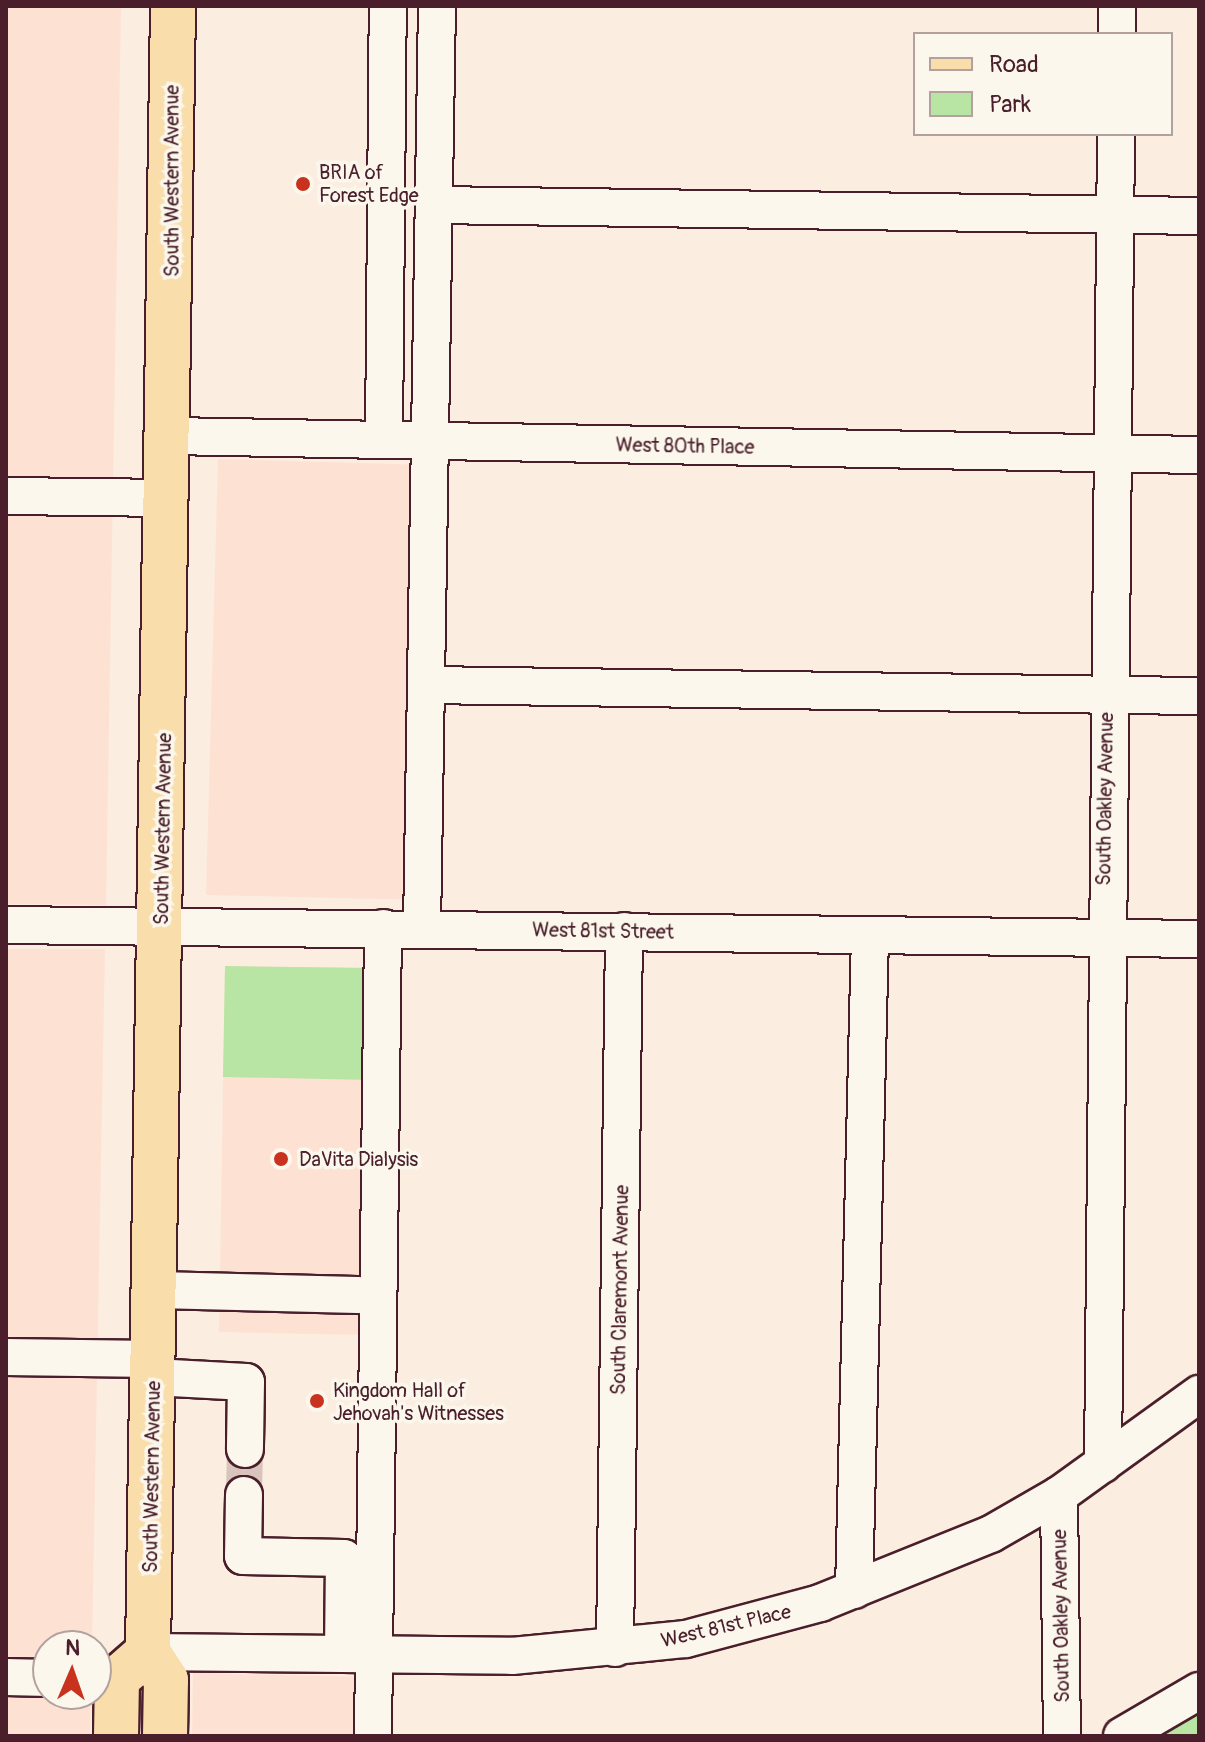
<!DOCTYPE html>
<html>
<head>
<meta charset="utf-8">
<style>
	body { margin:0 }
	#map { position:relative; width:1205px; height:1742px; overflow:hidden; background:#fcede1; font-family:Pangolin,sans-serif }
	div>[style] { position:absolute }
	.built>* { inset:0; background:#fde2d3 }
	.green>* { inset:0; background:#b8e5a3 }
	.minor-tunnel>* { height:36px; margin-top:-18px; transform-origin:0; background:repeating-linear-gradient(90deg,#d8c4bd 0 36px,transparent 0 54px) }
	.roads { filter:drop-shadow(2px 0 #4a1f2b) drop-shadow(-2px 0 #4a1f2b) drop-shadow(0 2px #4a1f2b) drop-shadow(0 -2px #4a1f2b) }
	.minor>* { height:36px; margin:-18px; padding:0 18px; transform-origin:18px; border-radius:18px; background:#fbf7ec }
	.major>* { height:44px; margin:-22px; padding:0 22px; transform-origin:22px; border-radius:22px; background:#f9deab }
	.dots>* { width:22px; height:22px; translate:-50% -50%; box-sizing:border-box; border:4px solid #fbf7ec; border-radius:50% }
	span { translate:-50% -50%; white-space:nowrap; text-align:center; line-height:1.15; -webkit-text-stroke:7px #fbf7ec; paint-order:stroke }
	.poi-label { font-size:20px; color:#4a1f2b }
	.left { translate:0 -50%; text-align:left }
	.street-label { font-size:20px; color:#4a1f2b }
	.frame { position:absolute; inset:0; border:8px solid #4a1f2b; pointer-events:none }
	.legend { position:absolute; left:913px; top:32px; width:260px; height:104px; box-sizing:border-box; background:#fbf7ec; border:2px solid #b4a19f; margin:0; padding:10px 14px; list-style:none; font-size:24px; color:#4a1f2b }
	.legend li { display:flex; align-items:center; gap:16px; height:40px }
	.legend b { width:40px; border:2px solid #b4a19f }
	.north { position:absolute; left:32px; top:1630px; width:80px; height:80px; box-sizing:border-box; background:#fbf7ec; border:2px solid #b4a19f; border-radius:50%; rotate:2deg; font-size:22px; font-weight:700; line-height:32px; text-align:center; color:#4a1f2b }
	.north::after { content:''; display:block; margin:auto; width:28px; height:36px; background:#c8321e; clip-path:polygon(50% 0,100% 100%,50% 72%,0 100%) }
</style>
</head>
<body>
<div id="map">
	<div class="built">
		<div style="clip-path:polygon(6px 6px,121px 6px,106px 905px,6px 904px)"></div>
		<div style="clip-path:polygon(218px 459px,429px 465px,422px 900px,206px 895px)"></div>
		<div style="clip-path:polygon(6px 949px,105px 949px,92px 1646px,48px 1646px,48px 1694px,91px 1694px,90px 1736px,6px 1736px)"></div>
		<div style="clip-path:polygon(225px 966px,375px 968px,367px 1335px,219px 1332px)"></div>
		<div style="clip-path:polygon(193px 1673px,373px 1677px,373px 1736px,192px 1736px)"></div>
	</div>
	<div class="green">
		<div style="clip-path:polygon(225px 966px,375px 968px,372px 1080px,223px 1077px)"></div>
		<div style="clip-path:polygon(1199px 1704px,1199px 1736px,1143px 1736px)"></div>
	</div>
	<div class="minor-tunnel">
		<div style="left:244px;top:1495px;width:46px;rotate:-88.8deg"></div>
	</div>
	<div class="roads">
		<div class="minor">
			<div style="left:1117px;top:34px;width:28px;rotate:-90deg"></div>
			<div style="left:434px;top:205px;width:765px;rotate:0.82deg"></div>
			<div style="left:170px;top:436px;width:1029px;rotate:1.06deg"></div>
			<div style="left:384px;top:440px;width:434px;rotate:-89.5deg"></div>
			<div style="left:6px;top:496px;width:163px;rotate:0.7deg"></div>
			<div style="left:426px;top:685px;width:773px;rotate:0.82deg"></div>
			<div style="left:6px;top:925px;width:1193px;rotate:0.67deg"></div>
			<div style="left:422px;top:928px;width:922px;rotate:-89.07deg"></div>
			<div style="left:155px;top:1290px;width:204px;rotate:1.4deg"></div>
			<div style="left:6px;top:1357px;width:148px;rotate:0.8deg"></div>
			<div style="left:153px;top:1377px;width:93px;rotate:3.1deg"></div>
			<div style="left:246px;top:1382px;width:67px;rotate:90.9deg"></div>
			<div style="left:1103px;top:1464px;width:1330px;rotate:-89.44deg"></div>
			<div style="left:244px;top:1495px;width:61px;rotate:90.9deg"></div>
			<div style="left:243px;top:1556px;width:101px;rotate:1.1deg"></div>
			<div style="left:344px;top:1558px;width:96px;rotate:90.6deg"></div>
			<div style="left:1059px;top:1495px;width:241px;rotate:89.3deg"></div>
			<div style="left:854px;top:1590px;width:655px;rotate:-88.6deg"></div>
			<div style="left:615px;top:1648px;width:717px;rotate:-89.28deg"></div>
			<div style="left:148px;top:1652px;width:364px;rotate:0.6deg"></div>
			<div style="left:512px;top:1656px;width:175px;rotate:-5.6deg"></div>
			<div style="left:686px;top:1639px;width:139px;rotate:-15deg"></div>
			<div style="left:820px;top:1603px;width:184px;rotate:-22deg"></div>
			<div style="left:991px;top:1534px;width:78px;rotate:-29.8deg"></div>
			<div style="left:1059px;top:1495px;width:173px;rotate:-35.8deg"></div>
			<div style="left:6px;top:1677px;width:42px;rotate:1.4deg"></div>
			<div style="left:373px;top:1736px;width:808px;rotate:-89.29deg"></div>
			<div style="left:1122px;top:1736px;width:89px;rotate:-30.3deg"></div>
		</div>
		<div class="major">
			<div style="left:116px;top:1736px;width:57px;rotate:-89deg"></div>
			<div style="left:117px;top:1679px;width:41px;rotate:-41.1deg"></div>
			<div style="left:165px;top:1736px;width:56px;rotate:-89deg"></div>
			<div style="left:166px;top:1680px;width:33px;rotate:-123deg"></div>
			<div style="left:148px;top:1652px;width:1646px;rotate:-89.13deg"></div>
		</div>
	</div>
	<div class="dots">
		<div style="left:303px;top:184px;background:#c8321e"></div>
		<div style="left:281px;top:1159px;background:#c8321e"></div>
		<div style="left:317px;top:1401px;background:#c8321e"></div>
	</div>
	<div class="poi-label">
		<span class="left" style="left:319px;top:184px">BRIA of<br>Forest Edge</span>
		<span class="left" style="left:299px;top:1159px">DaVita Dialysis</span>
		<span class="left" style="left:333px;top:1402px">Kingdom Hall of<br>Jehovah's Witnesses</span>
	</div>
	<div class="street-label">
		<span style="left:172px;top:181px;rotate:-90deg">South Western Avenue</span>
		<span style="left:685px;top:446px;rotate:1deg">West 80th Place</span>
		<span style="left:1105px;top:799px;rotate:-89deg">South Oakley Avenue</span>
		<span style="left:163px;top:829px;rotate:-89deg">South Western Avenue</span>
		<span style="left:603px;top:931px;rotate:1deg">West 81st Street</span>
		<span style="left:620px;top:1290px;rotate:-89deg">South Claremont Avenue</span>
		<span style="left:152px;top:1477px;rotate:-89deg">South Western Avenue</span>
		<span style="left:1061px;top:1616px;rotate:-91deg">South Oakley Avenue</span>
		<span style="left:726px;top:1626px;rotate:-13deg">West 81st Place</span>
	</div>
	<div class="frame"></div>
	<ul class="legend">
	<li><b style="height:10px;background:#f9deab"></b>Road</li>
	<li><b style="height:22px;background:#b8e5a3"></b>Park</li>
	</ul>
	<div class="north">N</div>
</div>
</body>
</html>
